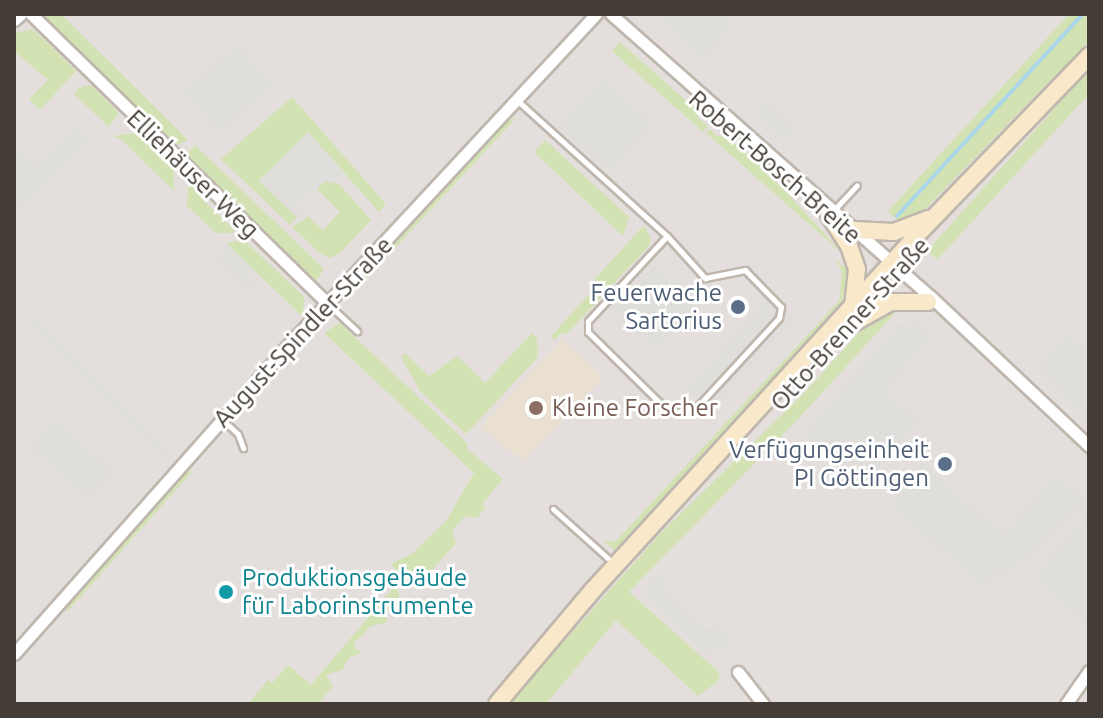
<!DOCTYPE html>
<html>
<head>
<meta charset="utf-8">
<style>
	body { margin:0 }
	#map { position:relative; width:1103px; height:718px; overflow:hidden; background:#f2ede7; font-family:Ubuntu,sans-serif }
	div>[style] { position:absolute }
	.industrial>* { inset:0; background:#e4dfdc }
	.education>* { inset:0; background:#eae0d2 }
	.green>* { inset:0; background:#d3e2b3 }
	.parking>* { inset:0; background:#e0dedb }
	.stream>* { height:4px; margin:-2px; padding:0 2px; transform-origin:2px; border-radius:2px; background:#a9d6e9 }
	.roads { filter:drop-shadow(2px 0 #bfb7ad) drop-shadow(-2px 0 #bfb7ad) drop-shadow(0 2px #bfb7ad) drop-shadow(0 -2px #bfb7ad) }
	.lane>* { height:5px; margin:-2.5px; padding:0 2.5px; transform-origin:2.5px; border-radius:2.5px; background:#fff }
	.street>* { height:11px; margin:-5.5px; padding:0 5.5px; transform-origin:5.5px; border-radius:5.5px; background:#fff }
	.secondary>* { height:16px; margin:-8px; padding:0 8px; transform-origin:8px; border-radius:8px; background:#f9e8ca }
	.dots>* { width:22px; height:22px; translate:-50% -50%; box-sizing:border-box; border:4px solid #fff; border-radius:50% }
	span { translate:-50% -50%; white-space:nowrap; text-align:center; line-height:1.15; -webkit-text-stroke:6px #fff; paint-order:stroke }
	.street-label { font-size:24px; color:#443d37 }
	.service-label { font-size:24px; color:#4e5e75 }
	.right { translate:-100% -50%; text-align:right }
	.education-label { font-size:24px; color:#785e54 }
	.left { translate:0 -50%; text-align:left }
	.culture-label { font-size:24px; color:#0d838f }
	.frame { position:absolute; inset:0; border:16px solid #443d37; pointer-events:none }
</style>
</head>
<body>
<div id="map">
	<div class="industrial">
		<div style="clip-path:polygon(14px 14px,1089px 14px,1089px 704px,14px 704px)"></div>
	</div>
	<div class="education">
		<div style="clip-path:polygon(562px 339px,603px 377px,523px 461px,481px 427px)"></div>
	</div>
	<div class="green">
		<div style="clip-path:polygon(42px 14px,61px 14px,188px 140px,176px 145px,169px 144px)"></div>
		<div style="clip-path:polygon(1069px 14px,1089px 14px,1089px 41px,922px 212px,900px 223px,888px 211px)"></div>
		<div style="clip-path:polygon(33px 29px,76px 71px,40px 110px,29px 99px,48px 80px,14px 51px,14px 33px)"></div>
		<div style="clip-path:polygon(620px 42px,700px 113px,697px 117px,708px 126px,703px 132px,612px 51px)"></div>
		<div style="clip-path:polygon(1089px 70px,1089px 94px,937px 260px,928px 250px)"></div>
		<div style="clip-path:polygon(91px 85px,119px 113px,109px 127px,75px 95px,78px 88px)"></div>
		<div style="clip-path:polygon(292px 97px,386px 204px,379px 212px,308px 132px,259px 181px,297px 217px,290px 225px,221px 159px)"></div>
		<div style="clip-path:polygon(517px 117px,357px 289px,354px 288px,508px 121px)"></div>
		<div style="clip-path:polygon(710px 129px,718px 137px,724px 134px,773px 178px,845px 256px,706px 133px)"></div>
		<div style="clip-path:polygon(139px 132px,174px 166px,174px 191px,123px 141px,114px 136px)"></div>
		<div style="clip-path:polygon(545px 140px,629px 217px,623px 236px,534px 152px)"></div>
		<div style="clip-path:polygon(195px 145px,324px 269px,316px 281px,217px 189px,219px 186px,200px 167px,197px 170px,192px 164px,189px 152px)"></div>
		<div style="clip-path:polygon(325px 181px,339px 184px,371px 220px,340px 253px,330px 258px,321px 254px,292px 227px,307px 216px,323px 230px,340px 212px,317px 189px)"></div>
		<div style="clip-path:polygon(194px 184px,203px 193px,200px 197px,234px 230px,233px 233px,216px 233px,187px 206px,188px 187px)"></div>
		<div style="clip-path:polygon(644px 225px,651px 239px,649px 246px,566px 335px,562px 332px,555px 340px,551px 336px,594px 289px,594px 280px)"></div>
		<div style="clip-path:polygon(244px 240px,304px 297px,303px 317px,226px 243px)"></div>
		<div style="clip-path:polygon(836px 260px,847px 269px,848px 276px,841px 306px,617px 553px,603px 540px,613px 542px,618px 539px,839px 301px,842px 272px)"></div>
		<div style="clip-path:polygon(893px 309px,895px 313px,799px 418px,629px 592px,720px 673px,718px 681px,698px 696px,616px 620px,546px 704px,508px 704px,660px 534px,806px 391px,860px 331px)"></div>
		<div style="clip-path:polygon(340px 323px,462px 438px,468px 445px,466px 448px,503px 479px,482px 504px,485px 508px,477px 518px,465px 516px,452px 531px,456px 543px,423px 580px,411px 582px,390px 564px,412px 554px,446px 521px,474px 473px,324px 333px)"></div>
		<div style="clip-path:polygon(532px 333px,537px 338px,538px 357px,466px 434px,420px 391px,401px 357px,405px 353px,429px 376px,457px 356px,485px 383px)"></div>
		<div style="clip-path:polygon(187px 467px,192px 472px,67px 612px,64px 604px,102px 562px,105px 565px)"></div>
		<div style="clip-path:polygon(395px 586px,399px 593px,399px 607px,388px 610px,386px 623px,371px 626px,355px 642px,355px 649px,362px 652px,349px 658px,342px 670px,326px 675px,333px 686px,318px 704px,248px 704px,268px 680px,272px 683px,288px 665px,311px 685px)"></div>
	</div>
	<div class="parking">
		<div style="clip-path:polygon(654px 14px,723px 14px,736px 26px,702px 61px)"></div>
		<div style="clip-path:polygon(238px 42px,275px 86px,218px 135px,181px 91px)"></div>
		<div style="clip-path:polygon(603px 76px,655px 123px,610px 173px,558px 126px)"></div>
		<div style="clip-path:polygon(765px 98px,799px 130px,787px 143px,751px 113px)"></div>
		<div style="clip-path:polygon(78px 122px,91px 140px,20px 210px,14px 204px,14px 150px,18px 146px,36px 163px)"></div>
		<div style="clip-path:polygon(308px 132px,345px 173px,339px 184px,324px 181px,299px 207px,307px 216px,302px 222px,259px 181px)"></div>
		<div style="clip-path:polygon(228px 245px,256px 272px,250px 278px,257px 285px,250px 292px,215px 259px)"></div>
		<div style="clip-path:polygon(656px 263px,700px 304px,656px 352px,612px 311px)"></div>
		<div style="clip-path:polygon(767px 299px,796px 317px,706px 420px,686px 386px)"></div>
		<div style="clip-path:polygon(35px 316px,171px 454px,164px 461px,28px 323px)"></div>
		<div style="clip-path:polygon(915px 320px,934px 337px,886px 391px,921px 421px,864px 487px,802px 434px,899px 322px,907px 328px)"></div>
		<div style="clip-path:polygon(1068px 333px,1089px 348px,1089px 424px,1036px 368px)"></div>
		<div style="clip-path:polygon(53px 419px,59px 425px,61px 423px,116px 471px,89px 501px,28px 448px)"></div>
		<div style="clip-path:polygon(924px 463px,1003px 532px,1056px 472px,1087px 499px,1089px 628px,1031px 577px,1084px 517px,1077px 510px,1007px 579px,1000px 572px,983px 588px,887px 505px)"></div>
		<div style="clip-path:polygon(659px 570px,671px 582px,665px 590px,708px 630px,716px 622px,735px 639px,721px 654px,717px 650px,709px 658px,639px 592px)"></div>
	</div>
	<div class="stream">
		<div style="left:897px;top:216px;width:275px;rotate:-47.4deg"></div>
	</div>
	<div class="roads">
		<div class="lane">
			<div style="left:518px;top:101px;width:201px;rotate:42.2deg"></div>
			<div style="left:667px;top:236px;width:57px;rotate:47.9deg"></div>
			<div style="left:705px;top:278px;width:41px;rotate:-11.3deg"></div>
			<div style="left:745px;top:270px;width:52px;rotate:45.8deg"></div>
			<div style="left:781px;top:307px;width:11px;rotate:100deg"></div>
			<div style="left:779px;top:318px;width:122px;rotate:132.7deg"></div>
			<div style="left:696px;top:408px;width:19px;rotate:168deg"></div>
			<div style="left:677px;top:412px;width:19px;rotate:-152deg"></div>
			<div style="left:660px;top:403px;width:101px;rotate:-135.4deg"></div>
			<div style="left:588px;top:332px;width:11px;rotate:-90deg"></div>
			<div style="left:588px;top:321px;width:116px;rotate:-47.1deg"></div>
			<div style="left:833px;top:211px;width:35px;rotate:-47deg"></div>
			<div style="left:328px;top:304px;width:40px;rotate:43deg"></div>
			<div style="left:224px;top:421px;width:19px;rotate:43deg"></div>
			<div style="left:238px;top:434px;width:15px;rotate:70deg"></div>
			<div style="left:553px;top:509px;width:79px;rotate:41.9deg"></div>
		</div>
		<div class="street">
			<div style="left:31px;top:14px;width:415px;rotate:44.3deg"></div>
			<div style="left:611px;top:14px;width:426px;rotate:41.5deg"></div>
			<div style="left:930px;top:296px;width:219px;rotate:43.3deg"></div>
			<div style="left:14px;top:20px;width:9px;rotate:-41deg"></div>
			<div style="left:14px;top:654px;width:400px;rotate:-48.4deg"></div>
			<div style="left:279px;top:355px;width:466px;rotate:-47.1deg"></div>
			<div style="left:738px;top:672px;width:41px;rotate:52deg"></div>
			<div style="left:1066px;top:704px;width:40px;rotate:-55.1deg"></div>
		</div>
		<div class="secondary">
			<div style="left:829px;top:215px;width:37px;rotate:57deg"></div>
			<div style="left:849px;top:246px;width:24px;rotate:71deg"></div>
			<div style="left:857px;top:269px;width:37px;rotate:96deg"></div>
			<div style="left:855px;top:230px;width:39px;rotate:3deg"></div>
			<div style="left:894px;top:232px;width:36px;rotate:-21deg"></div>
			<div style="left:848px;top:326px;width:49px;rotate:-29.2deg"></div>
			<div style="left:891px;top:302px;width:37px"></div>
			<div style="left:497px;top:704px;width:149px;rotate:-49.9deg"></div>
			<div style="left:593px;top:590px;width:479px;rotate:-47.6deg"></div>
			<div style="left:916px;top:236px;width:250px;rotate:-46.1deg"></div>
		</div>
	</div>
	<div class="dots">
		<div style="left:738px;top:307px;background:#5c6f8a"></div>
		<div style="left:536px;top:408px;background:#8d6e63"></div>
		<div style="left:945px;top:464px;background:#5c6f8a"></div>
		<div style="left:226px;top:592px;background:#0f9aa8"></div>
	</div>
	<div class="street-label">
		<span style="left:775px;top:167px;rotate:41deg">Robert-Bosch-Breite</span>
		<span style="left:193px;top:174px;rotate:44deg">Elliehäuser Weg</span>
		<span style="left:850px;top:324px;rotate:-48deg">Otto-Brenner-Straße</span>
		<span style="left:303px;top:332px;rotate:-47deg">August-Spindler-Straße</span>
	</div>
	<div class="service-label">
		<span class="right" style="left:722px;top:307px">Feuerwache<br>Sartorius</span>
		<span class="right" style="left:929px;top:464px">Verfügungseinheit<br>PI Göttingen</span>
	</div>
	<div class="education-label">
		<span class="left" style="left:552px;top:408px">Kleine Forscher</span>
	</div>
	<div class="culture-label">
		<span class="left" style="left:242px;top:592px">Produktionsgebäude<br>für Laborinstrumente</span>
	</div>
	<div class="frame"></div>
</div>
</body>
</html>
